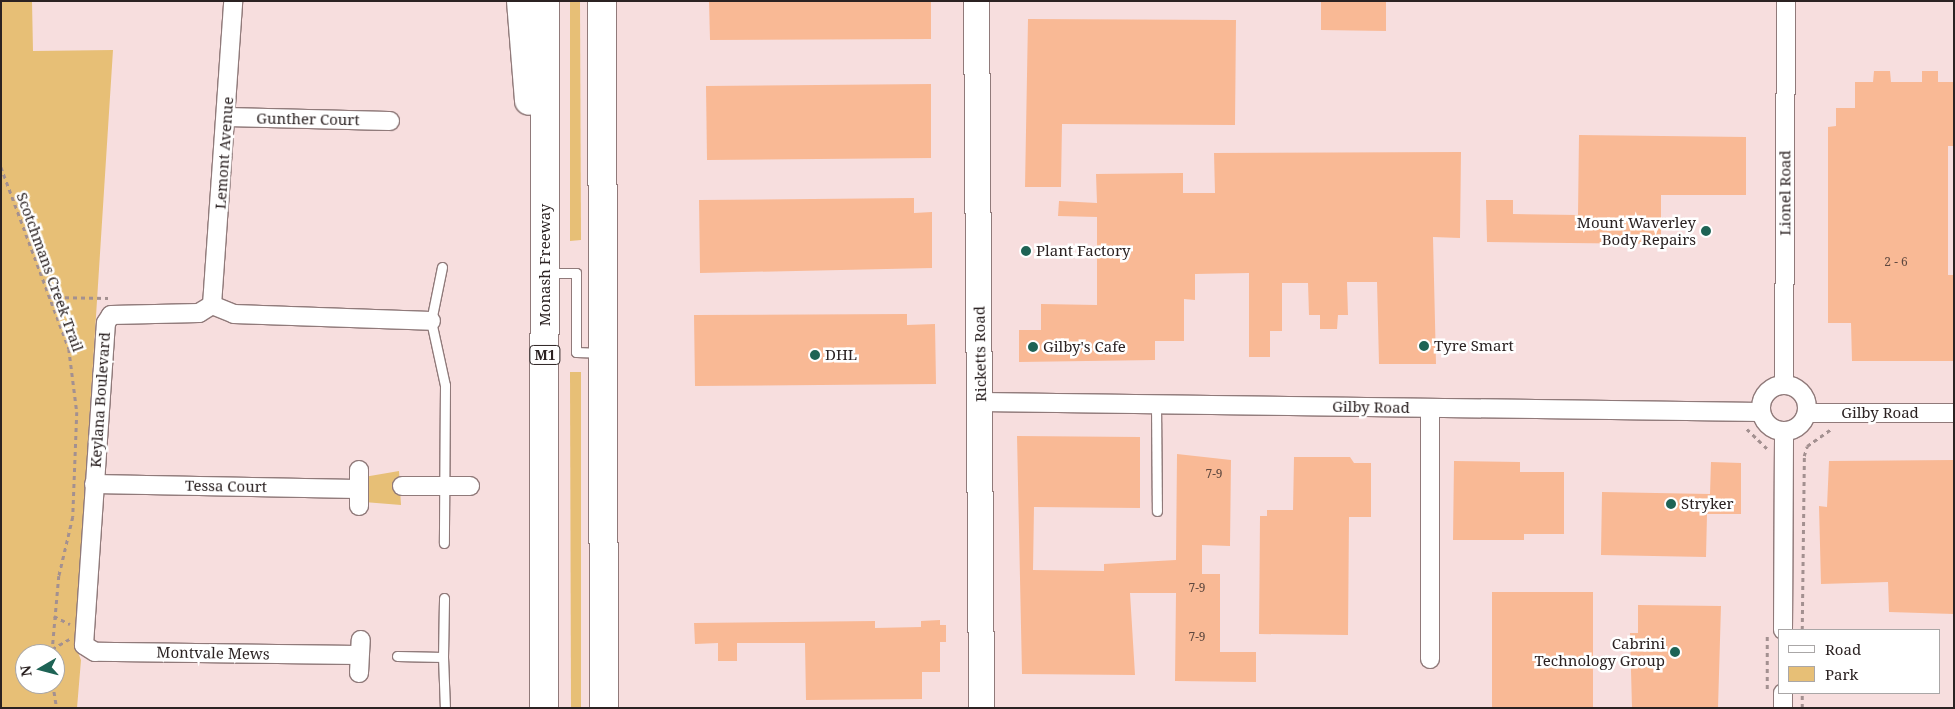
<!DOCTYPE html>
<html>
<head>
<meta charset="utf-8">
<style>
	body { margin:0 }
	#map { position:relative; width:1955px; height:709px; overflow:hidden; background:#f7dede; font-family:"Noto Serif",serif }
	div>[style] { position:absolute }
	.green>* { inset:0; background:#e7bf76 }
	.building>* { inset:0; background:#f9b995 }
	.path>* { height:2.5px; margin-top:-1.25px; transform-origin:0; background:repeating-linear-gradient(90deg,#a39090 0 4px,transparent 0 8px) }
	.roads { filter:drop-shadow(1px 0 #907a7a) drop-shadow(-1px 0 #907a7a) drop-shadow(0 1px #907a7a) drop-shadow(0 -1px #907a7a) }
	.lane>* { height:9px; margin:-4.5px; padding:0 4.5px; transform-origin:4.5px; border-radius:4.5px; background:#fff }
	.street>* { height:18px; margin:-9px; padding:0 9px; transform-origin:9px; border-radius:9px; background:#fff }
	.street>.ring { margin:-9px; padding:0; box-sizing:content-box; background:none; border:18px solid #fff; border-radius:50% }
	.secondary>* { height:25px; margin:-12.5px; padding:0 12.5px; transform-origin:12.5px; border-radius:12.5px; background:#fff }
	.highway>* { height:28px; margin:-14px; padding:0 14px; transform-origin:14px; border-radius:14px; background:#fff }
	.dots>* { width:14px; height:14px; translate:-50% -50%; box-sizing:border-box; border:2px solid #fff; border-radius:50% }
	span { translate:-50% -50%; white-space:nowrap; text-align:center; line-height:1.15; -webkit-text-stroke:5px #fff; paint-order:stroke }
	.number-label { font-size:12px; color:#5e483f }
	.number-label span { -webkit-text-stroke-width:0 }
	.shield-label span { padding:1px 4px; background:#fff; border:1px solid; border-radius:4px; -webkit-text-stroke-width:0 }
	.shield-label { font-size:14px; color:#2b2222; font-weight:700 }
	.street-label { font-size:15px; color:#2b2222 }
	.poi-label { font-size:15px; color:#2b2222 }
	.right { translate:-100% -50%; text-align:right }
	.left { translate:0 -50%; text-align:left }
	.frame { position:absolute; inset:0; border:2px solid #2b2222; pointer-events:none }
	.legend { position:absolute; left:1778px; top:629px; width:162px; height:65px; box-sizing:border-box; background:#fff; border:1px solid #aaa7a7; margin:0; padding:6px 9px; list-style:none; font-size:15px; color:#2b2222 }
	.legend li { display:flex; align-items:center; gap:10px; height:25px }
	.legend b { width:25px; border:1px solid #aaa7a7 }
	.north { position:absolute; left:15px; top:644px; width:50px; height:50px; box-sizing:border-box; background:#fff; border:1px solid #aaa7a7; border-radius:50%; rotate:262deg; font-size:14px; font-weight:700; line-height:20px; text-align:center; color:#2b2222 }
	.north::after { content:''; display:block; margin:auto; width:18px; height:22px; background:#1e6355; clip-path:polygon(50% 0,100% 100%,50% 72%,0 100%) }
</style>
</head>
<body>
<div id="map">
	<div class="green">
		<div style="clip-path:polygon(evenodd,1px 1px,32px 1px,33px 51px,113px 50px,75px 645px,81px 660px,77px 708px,1px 708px,1px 1px,25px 654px,55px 654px,55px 684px,25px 684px,25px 654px)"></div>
		<div style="clip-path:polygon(570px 1px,580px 1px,581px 240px,570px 241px)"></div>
		<div style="clip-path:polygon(570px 372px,581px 372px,581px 708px,571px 708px)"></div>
		<div style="clip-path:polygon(399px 471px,401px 505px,364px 502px,364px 477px)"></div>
	</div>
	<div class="building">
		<div style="clip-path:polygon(709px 1px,931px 1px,931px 39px,710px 40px)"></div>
		<div style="clip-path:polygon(1321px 1px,1386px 1px,1386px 31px,1321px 30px)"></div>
		<div style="clip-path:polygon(1028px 19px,1236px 20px,1235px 125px,1062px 124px,1061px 187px,1025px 187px)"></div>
		<div style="clip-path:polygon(1874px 71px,1890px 71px,1891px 82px,1922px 82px,1922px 71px,1938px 71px,1938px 82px,1954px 82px,1954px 146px,1948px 146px,1948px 275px,1954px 275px,1954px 361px,1852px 361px,1851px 323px,1828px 323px,1828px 127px,1836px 126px,1836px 108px,1855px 108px,1855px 82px,1873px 82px)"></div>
		<div style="clip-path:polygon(931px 84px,931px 158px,707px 160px,706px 86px)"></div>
		<div style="clip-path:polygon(1579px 135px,1746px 137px,1746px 195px,1661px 195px,1661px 244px,1487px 242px,1486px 200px,1513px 200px,1513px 214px,1578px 215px)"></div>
		<div style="clip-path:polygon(1461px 152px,1460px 238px,1433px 237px,1436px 364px,1379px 364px,1377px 282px,1347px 282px,1348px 315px,1338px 315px,1337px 329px,1320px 329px,1320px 315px,1309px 315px,1308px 283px,1282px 283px,1282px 331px,1270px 331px,1270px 357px,1249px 357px,1249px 273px,1195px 274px,1195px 300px,1184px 299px,1184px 341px,1155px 341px,1155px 360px,1019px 362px,1019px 330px,1041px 330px,1041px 304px,1097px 305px,1097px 217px,1058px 216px,1059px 201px,1097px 203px,1096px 174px,1183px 173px,1183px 193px,1215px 193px,1214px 153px)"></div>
		<div style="clip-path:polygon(914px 198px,914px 213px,932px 212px,932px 268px,700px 273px,699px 200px)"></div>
		<div style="clip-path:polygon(907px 314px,907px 325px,935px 324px,936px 384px,695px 386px,694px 315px)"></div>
		<div style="clip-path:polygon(1017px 436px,1140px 437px,1140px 508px,1034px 507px,1033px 570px,1104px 571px,1104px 564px,1176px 560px,1177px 454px,1231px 460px,1230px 546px,1202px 545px,1202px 574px,1220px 574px,1220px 652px,1256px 652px,1256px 682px,1175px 681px,1176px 593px,1130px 593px,1135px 675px,1022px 674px)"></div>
		<div style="clip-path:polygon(1294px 457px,1350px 457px,1354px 463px,1371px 463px,1371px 517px,1349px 517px,1348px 635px,1259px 634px,1260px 516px,1267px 516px,1267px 510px,1293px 510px)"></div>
		<div style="clip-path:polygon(1954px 460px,1954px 614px,1889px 612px,1888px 582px,1821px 584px,1819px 506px,1827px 507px,1829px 461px)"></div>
		<div style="clip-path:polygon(1454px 461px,1520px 462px,1520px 472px,1564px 472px,1564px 534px,1524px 534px,1524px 540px,1453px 540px)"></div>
		<div style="clip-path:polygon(1711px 462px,1741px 463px,1741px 514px,1707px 514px,1706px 557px,1601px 555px,1602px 492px,1710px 494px)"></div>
		<div style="clip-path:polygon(1492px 592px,1593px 592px,1593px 708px,1492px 708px)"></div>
		<div style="clip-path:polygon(1638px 605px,1721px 606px,1718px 708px,1632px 708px,1630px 633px,1638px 633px)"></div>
		<div style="clip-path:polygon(940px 620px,940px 625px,946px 625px,946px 642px,940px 642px,940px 672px,922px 672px,922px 699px,806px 700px,805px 643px,737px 643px,737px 661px,718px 661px,718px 643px,695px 644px,694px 623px,875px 621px,875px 628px,921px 627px,921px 621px)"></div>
	</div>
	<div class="path">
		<div style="left:1px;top:167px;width:194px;rotate:69.5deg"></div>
		<div style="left:69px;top:349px;width:64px;rotate:82.8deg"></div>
		<div style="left:77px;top:412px;width:105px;rotate:92.2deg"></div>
		<div style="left:73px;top:517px;width:61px;rotate:103.3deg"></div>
		<div style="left:59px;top:576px;width:78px;rotate:95.1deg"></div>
		<div style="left:49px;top:297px;width:59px;rotate:1deg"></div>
		<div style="left:1747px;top:429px;width:29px;rotate:44deg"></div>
		<div style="left:54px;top:616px;width:18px;rotate:27deg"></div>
		<div style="left:1802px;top:630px;width:174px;rotate:-89.3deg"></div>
		<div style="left:1804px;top:456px;width:10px;rotate:-73deg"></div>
		<div style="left:1807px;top:446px;width:29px;rotate:-35deg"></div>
		<div style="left:52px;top:649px;width:20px;rotate:-30deg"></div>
		<div style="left:53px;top:684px;width:24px;rotate:81deg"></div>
		<div style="left:1767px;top:689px;width:55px;rotate:-90deg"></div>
		<div style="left:1802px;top:708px;width:15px;rotate:-90deg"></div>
	</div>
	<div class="roads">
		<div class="lane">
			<div style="left:442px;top:267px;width:55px;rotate:101.5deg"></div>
			<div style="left:431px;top:321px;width:66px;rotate:77.7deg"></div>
			<div style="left:445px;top:385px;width:158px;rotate:90.4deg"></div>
			<div style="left:547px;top:273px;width:29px"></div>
			<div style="left:576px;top:273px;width:79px;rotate:90deg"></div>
			<div style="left:576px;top:352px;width:25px;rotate:2deg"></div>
			<div style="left:1156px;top:404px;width:107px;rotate:89.5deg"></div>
			<div style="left:397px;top:656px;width:46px;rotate:1.2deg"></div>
			<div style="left:443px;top:657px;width:51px;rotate:87.8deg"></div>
			<div style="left:443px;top:657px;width:59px;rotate:-89deg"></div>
		</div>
		<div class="street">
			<div style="left:226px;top:117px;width:164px;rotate:1.4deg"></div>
			<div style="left:212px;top:305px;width:305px;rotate:-86deg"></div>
			<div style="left:1784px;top:384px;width:383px;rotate:-89.7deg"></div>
			<div class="ring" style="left:1761px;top:385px;width:28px;height:28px"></div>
			<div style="left:980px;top:402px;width:781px;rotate:0.73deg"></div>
			<div style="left:1430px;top:408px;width:251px;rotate:90deg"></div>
			<div style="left:1807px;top:413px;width:147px"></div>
			<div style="left:359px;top:470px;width:36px;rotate:90deg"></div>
			<div style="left:94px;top:484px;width:263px;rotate:1.1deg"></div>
			<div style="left:402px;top:486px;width:68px"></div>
			<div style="left:1783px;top:630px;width:199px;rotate:-89.7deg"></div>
			<div style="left:358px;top:655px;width:263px;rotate:-179.3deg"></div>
			<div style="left:95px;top:652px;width:13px;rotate:-148deg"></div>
			<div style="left:84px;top:645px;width:323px;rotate:-86.1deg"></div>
			<div style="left:106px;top:323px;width:9px;rotate:-58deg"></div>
			<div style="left:111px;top:315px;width:88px;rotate:-1.3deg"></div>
			<div style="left:199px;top:313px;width:15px;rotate:-32deg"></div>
			<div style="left:212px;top:305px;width:24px;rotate:22deg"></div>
			<div style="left:234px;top:314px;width:197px;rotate:2deg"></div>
			<div style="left:359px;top:673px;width:33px;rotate:-87deg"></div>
			<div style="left:1783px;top:708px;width:15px;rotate:-90deg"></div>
		</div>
		<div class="secondary">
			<div style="left:976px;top:1px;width:707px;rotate:89.59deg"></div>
		</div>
		<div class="highway">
			<div style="left:521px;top:1px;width:100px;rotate:85.4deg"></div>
			<div style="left:602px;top:1px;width:707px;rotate:89.84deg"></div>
			<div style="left:544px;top:708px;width:707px;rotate:-89.92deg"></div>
		</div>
	</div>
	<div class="dots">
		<div style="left:1706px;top:231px;background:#1e6355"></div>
		<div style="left:1026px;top:251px;background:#1e6355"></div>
		<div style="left:1424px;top:346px;background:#1e6355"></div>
		<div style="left:1033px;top:347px;background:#1e6355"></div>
		<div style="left:815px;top:355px;background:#1e6355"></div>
		<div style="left:1671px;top:504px;background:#1e6355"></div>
		<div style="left:1675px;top:652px;background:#1e6355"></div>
	</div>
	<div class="number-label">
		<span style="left:1896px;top:262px">2 - 6</span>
		<span style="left:1214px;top:474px">7-9</span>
		<span style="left:1197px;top:588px">7-9</span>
		<span style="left:1197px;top:637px">7-9</span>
	</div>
	<div class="shield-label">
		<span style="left:545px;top:355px">M1</span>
	</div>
	<div class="street-label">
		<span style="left:308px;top:119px;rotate:1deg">Gunther Court</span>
		<span style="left:224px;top:153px;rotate:-86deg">Lemont Avenue</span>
		<span style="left:1785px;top:193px;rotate:-90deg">Lionel Road</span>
		<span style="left:545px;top:265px;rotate:-90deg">Monash Freeway</span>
		<span style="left:50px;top:272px;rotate:70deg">Scotchmans Creek Trail</span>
		<span style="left:980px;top:354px;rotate:-91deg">Ricketts Road</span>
		<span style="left:100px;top:400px;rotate:-86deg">Keylana Boulevard</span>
		<span style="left:1371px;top:407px;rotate:1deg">Gilby Road</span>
		<span style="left:1880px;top:413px">Gilby Road</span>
		<span style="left:226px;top:486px;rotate:1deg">Tessa Court</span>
		<span style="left:213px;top:653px;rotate:1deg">Montvale Mews</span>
	</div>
	<div class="poi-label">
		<span class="right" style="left:1696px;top:231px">Mount Waverley<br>Body Repairs</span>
		<span class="left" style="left:1036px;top:251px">Plant Factory</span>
		<span class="left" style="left:1434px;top:346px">Tyre Smart</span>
		<span class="left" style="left:1043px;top:347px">Gilby's Cafe</span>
		<span class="left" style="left:825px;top:355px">DHL</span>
		<span class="left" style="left:1681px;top:504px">Stryker</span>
		<span class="right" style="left:1665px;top:652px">Cabrini<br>Technology Group</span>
	</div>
	<div class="frame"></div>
	<ul class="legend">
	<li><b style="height:6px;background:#fff"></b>Road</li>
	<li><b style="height:14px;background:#e7bf76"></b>Park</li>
	</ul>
	<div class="north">N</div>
</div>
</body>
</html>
